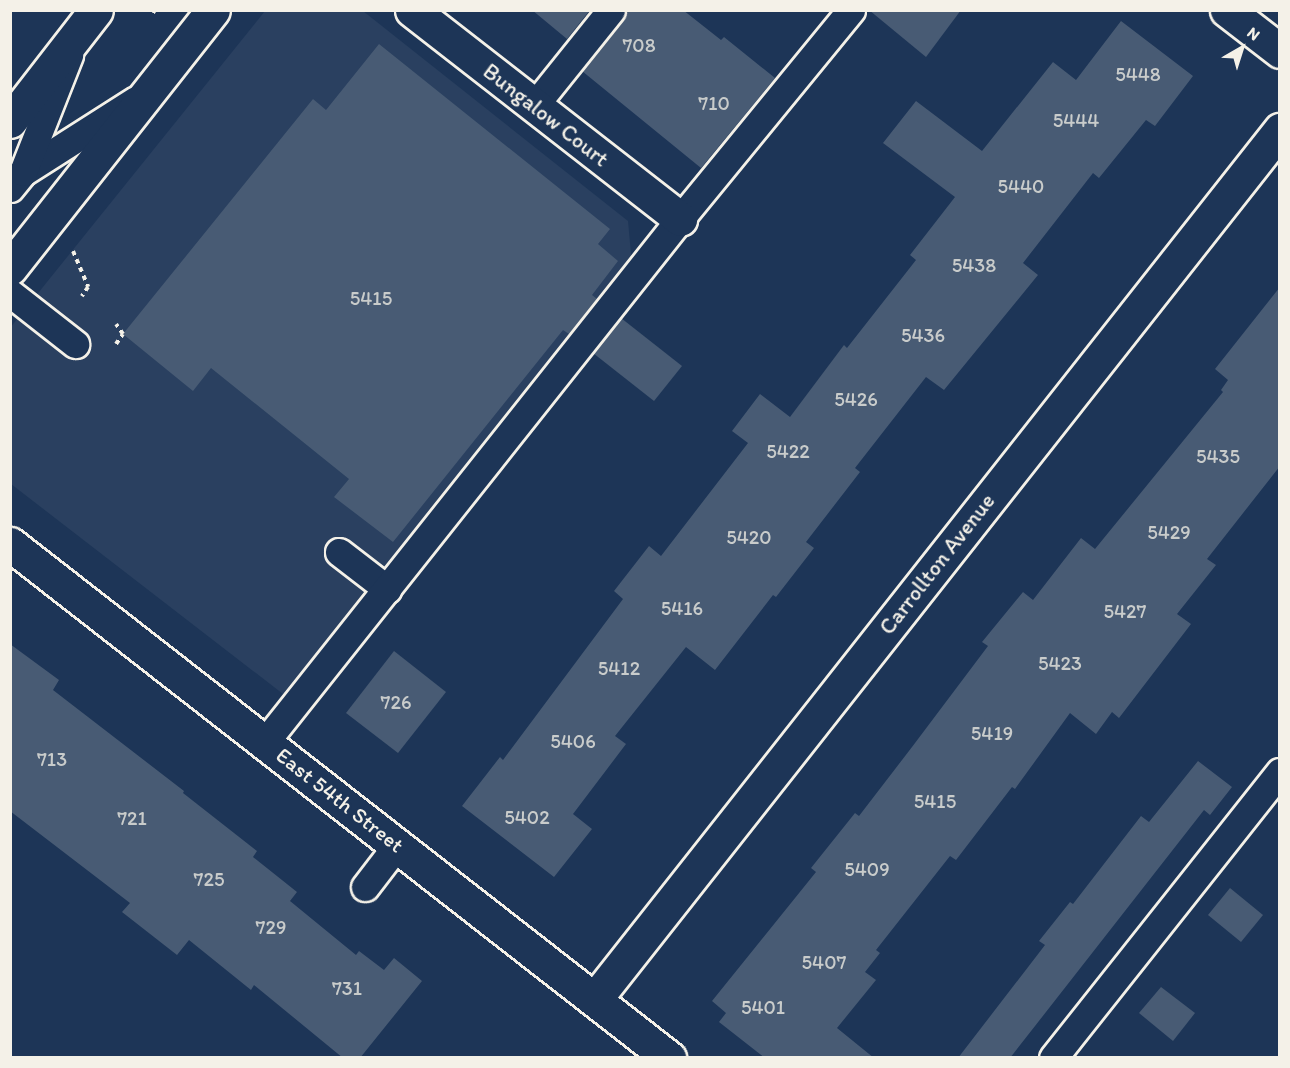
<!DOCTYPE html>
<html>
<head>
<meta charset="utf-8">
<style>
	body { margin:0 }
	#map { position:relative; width:1290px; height:1068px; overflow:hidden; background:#1d3557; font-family:Itim,sans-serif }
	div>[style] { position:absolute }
	.built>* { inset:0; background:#2a4060 }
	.building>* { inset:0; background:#485b74 }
	.path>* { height:4px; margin-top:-2px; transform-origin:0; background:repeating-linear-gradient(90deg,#f4f1e8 0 4.5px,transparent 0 9px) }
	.roads { filter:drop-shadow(2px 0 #f4f1e8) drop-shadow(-2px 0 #f4f1e8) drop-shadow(0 2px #f4f1e8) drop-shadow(0 -2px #f4f1e8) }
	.service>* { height:27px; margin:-13.5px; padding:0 13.5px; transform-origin:13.5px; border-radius:13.5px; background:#1d3557 }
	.minor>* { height:33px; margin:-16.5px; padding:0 16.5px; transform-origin:16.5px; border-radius:16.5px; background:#1d3557 }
	.tertiary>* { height:33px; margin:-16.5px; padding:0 16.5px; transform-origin:16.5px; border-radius:16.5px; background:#1d3557 }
	.secondary>* { height:33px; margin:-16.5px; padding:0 16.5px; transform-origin:16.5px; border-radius:16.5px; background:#1d3557 }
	span { translate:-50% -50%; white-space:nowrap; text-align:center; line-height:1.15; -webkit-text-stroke:4.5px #1d3557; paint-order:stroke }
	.number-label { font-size:20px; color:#c9cccb }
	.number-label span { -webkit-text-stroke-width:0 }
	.street-label { font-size:22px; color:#f4f1e8 }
	.frame { position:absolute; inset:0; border:12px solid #f4f1e8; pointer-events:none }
	.north { position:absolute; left:1212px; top:18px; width:60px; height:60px; -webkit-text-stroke:4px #1d3557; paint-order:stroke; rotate:39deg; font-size:16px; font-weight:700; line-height:24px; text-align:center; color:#f4f1e8 }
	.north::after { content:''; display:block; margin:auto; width:21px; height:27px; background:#f4f1e8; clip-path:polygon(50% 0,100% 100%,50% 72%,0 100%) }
</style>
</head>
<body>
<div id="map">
	<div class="built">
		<div style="clip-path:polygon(265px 11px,363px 11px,628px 221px,632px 265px,283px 694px,11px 484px,10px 328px)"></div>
	</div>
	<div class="building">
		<div style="clip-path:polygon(532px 10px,590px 10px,567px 39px)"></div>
		<div style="clip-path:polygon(626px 10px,683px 10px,721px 40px,724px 37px,775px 78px,701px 168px,582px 71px,623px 20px)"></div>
		<div style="clip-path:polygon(869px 10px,961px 10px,926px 57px)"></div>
		<div style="clip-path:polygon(1121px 21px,1193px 76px,1155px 126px,1146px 120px,1099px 178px,1093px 173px,1023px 263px,1038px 275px,944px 390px,926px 377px,855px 468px,860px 472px,806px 542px,814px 548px,776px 597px,773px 595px,715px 670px,686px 647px,615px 736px,626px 744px,573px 814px,592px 829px,554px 877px,462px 806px,500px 757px,503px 760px,623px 599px,614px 591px,649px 546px,661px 556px,748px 443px,732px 431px,760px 394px,790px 417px,844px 345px,847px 348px,916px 260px,910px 255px,955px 197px,883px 143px,916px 101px,982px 151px,1053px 62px,1076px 80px)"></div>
		<div style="clip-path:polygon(379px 44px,610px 229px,598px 244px,618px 261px,592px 295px,597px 299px,569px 334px,563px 330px,393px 542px,334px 497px,349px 479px,211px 368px,193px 391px,123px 334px,313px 99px,326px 110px)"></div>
		<div style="clip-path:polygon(1280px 287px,1280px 466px,1207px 559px,1216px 565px,1177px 614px,1191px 624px,1119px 718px,1112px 712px,1096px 734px,1070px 713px,1015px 789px,1012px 787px,956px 860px,950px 856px,876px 950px,880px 953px,865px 972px,876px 980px,837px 1028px,874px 1058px,765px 1058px,719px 1022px,726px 1013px,712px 1001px,816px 872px,811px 868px,855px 813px,859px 816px,912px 747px,988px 646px,982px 642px,1023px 592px,1033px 600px,1081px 538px,1095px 549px,1223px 392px,1221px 390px,1228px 380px,1215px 369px)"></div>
		<div style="clip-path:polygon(621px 318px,682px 366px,654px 401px,593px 353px)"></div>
		<div style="clip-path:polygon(10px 644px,59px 680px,53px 690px,184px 791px,183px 793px,257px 851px,253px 857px,297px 892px,290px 901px,356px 955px,359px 951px,384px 970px,394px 958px,422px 981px,360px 1058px,343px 1058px,254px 985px,251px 990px,189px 940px,177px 955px,122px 912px,130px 903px,10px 811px)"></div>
		<div style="clip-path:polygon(394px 651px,446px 692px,398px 753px,346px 713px)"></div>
		<div style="clip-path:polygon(1198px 761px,1232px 787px,1210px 815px,1204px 810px,1010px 1058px,958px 1058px,1045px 945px,1039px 941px,1070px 902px,1073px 904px,1141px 816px,1149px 822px)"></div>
		<div style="clip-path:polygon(1230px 888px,1263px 915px,1241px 942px,1208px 915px)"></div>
		<div style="clip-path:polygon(1161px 987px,1195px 1013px,1173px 1041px,1139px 1013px)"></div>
	</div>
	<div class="path">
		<div style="left:153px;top:13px;width:4px;rotate:-56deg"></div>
		<div style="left:73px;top:251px;width:39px;rotate:67deg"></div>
		<div style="left:88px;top:287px;width:11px;rotate:124deg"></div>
		<div style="left:116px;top:344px;width:12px;rotate:-55deg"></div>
		<div style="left:123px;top:334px;width:12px;rotate:-125deg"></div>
	</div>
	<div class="roads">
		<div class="service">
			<div style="left:534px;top:106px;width:123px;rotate:-51.3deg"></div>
			<div style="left:23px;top:172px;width:134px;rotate:-32.5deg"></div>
			<div style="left:10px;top:188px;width:21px;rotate:-51deg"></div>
			<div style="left:23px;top:172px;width:126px;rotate:-68.5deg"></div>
			<div style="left:10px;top:293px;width:83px;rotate:38.1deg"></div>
			<div style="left:339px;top:552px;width:61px;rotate:37.6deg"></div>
			<div style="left:265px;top:742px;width:668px;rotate:-51.57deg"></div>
			<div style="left:680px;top:219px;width:270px;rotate:-50.7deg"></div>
			<div style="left:365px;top:887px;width:54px;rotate:-52.5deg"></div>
			<div style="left:1053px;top:1058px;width:365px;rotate:-51.6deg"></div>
		</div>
		<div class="minor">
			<div style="left:412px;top:10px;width:340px;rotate:37.9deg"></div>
			<div style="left:1227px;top:10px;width:67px;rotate:37.7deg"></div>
			<div style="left:595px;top:999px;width:1107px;rotate:-51.75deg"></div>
		</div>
		<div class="tertiary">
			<div style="left:10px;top:544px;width:836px;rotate:37.95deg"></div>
		</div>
		<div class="secondary">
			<div style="left:10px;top:121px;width:140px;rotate:-52.2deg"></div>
			<div style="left:10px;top:268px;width:328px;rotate:-51.8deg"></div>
		</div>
	</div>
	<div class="number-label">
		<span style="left:639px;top:45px">708</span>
		<span style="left:1138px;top:74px">5448</span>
		<span style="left:714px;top:103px">710</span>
		<span style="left:1076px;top:120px">5444</span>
		<span style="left:1021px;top:186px">5440</span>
		<span style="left:974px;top:265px">5438</span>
		<span style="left:371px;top:298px">5415</span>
		<span style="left:923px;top:335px">5436</span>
		<span style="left:856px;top:399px">5426</span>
		<span style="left:788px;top:451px">5422</span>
		<span style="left:1218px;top:456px">5435</span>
		<span style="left:1169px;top:532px">5429</span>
		<span style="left:749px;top:537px">5420</span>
		<span style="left:682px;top:608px">5416</span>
		<span style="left:1125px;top:611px">5427</span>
		<span style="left:1060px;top:663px">5423</span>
		<span style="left:619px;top:668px">5412</span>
		<span style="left:396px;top:702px">726</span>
		<span style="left:992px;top:733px">5419</span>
		<span style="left:573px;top:741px">5406</span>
		<span style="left:52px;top:759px">713</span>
		<span style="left:935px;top:801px">5415</span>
		<span style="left:527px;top:817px">5402</span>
		<span style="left:132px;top:818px">721</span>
		<span style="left:867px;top:869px">5409</span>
		<span style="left:209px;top:879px">725</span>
		<span style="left:271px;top:927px">729</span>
		<span style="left:824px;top:962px">5407</span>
		<span style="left:347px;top:988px">731</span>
		<span style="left:763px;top:1007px">5401</span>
	</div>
	<div class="street-label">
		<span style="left:546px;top:115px;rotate:38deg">Bungalow Court</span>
		<span style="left:937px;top:564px;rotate:-52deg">Carrollton Avenue</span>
		<span style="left:340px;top:800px;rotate:38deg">East 54th Street</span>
	</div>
	<div class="frame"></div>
	<div class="north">N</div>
</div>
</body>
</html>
